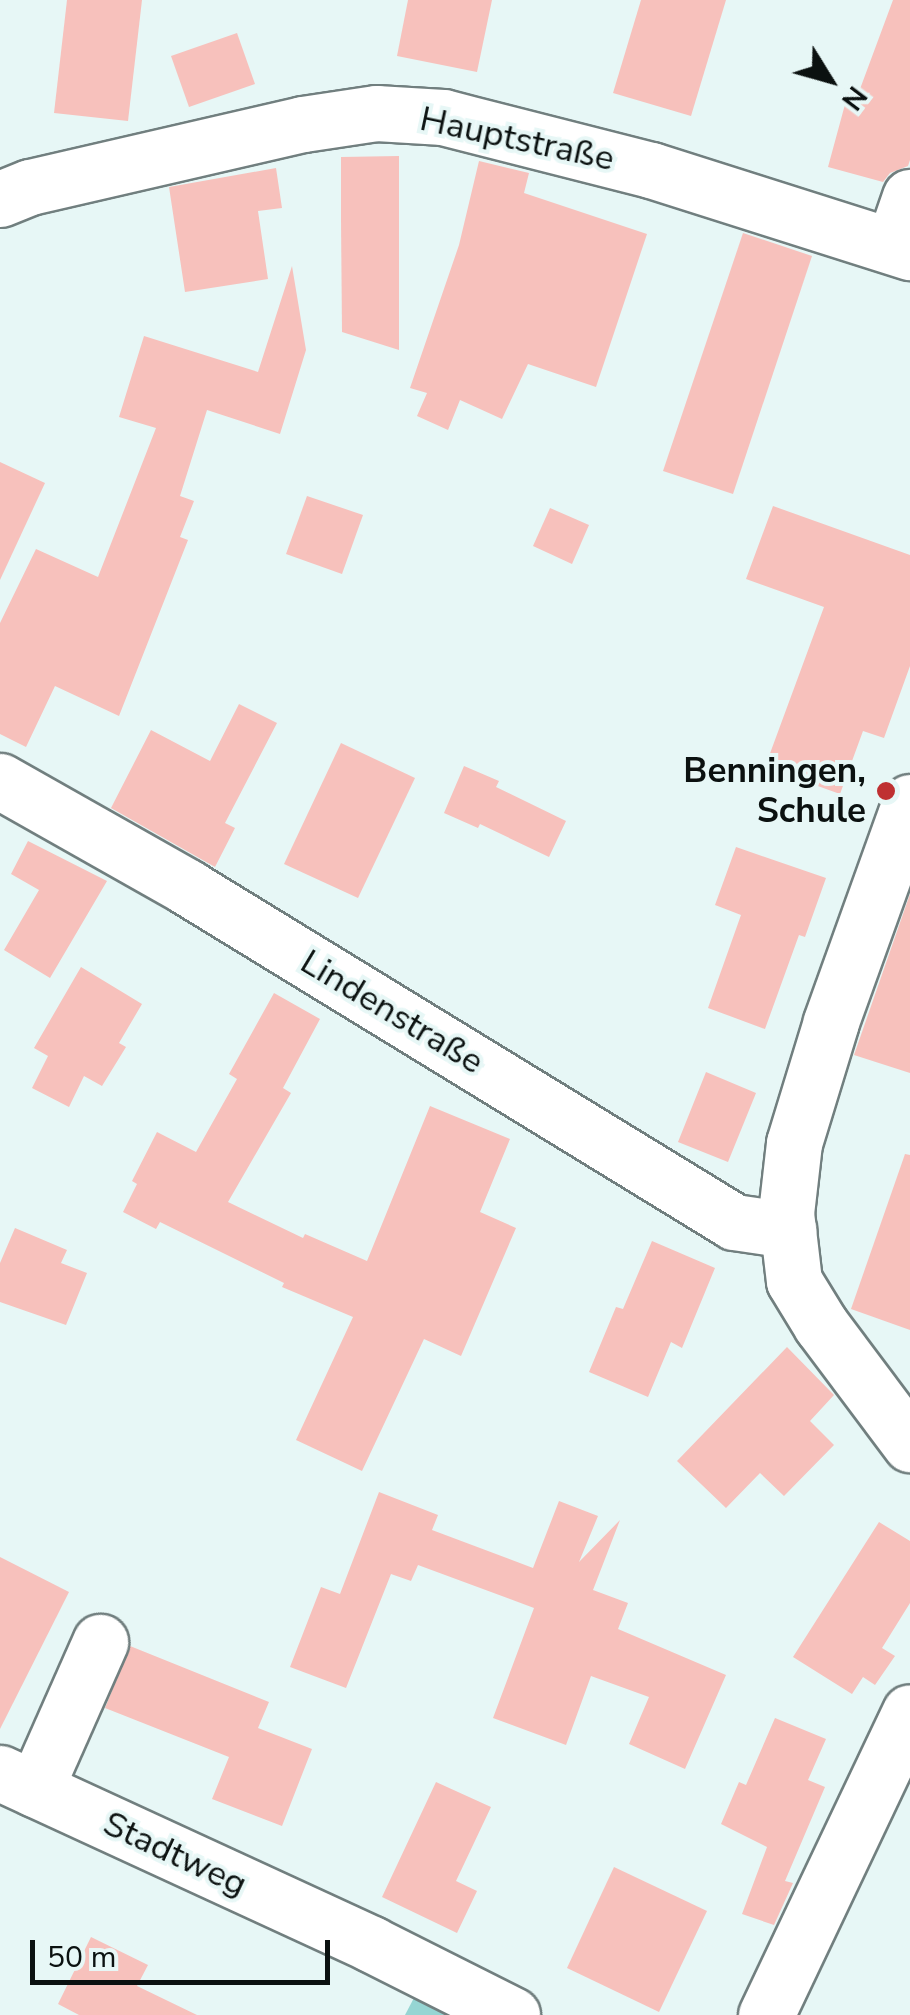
<!DOCTYPE html>
<html>
<head>
<meta charset="utf-8">
<style>
	body { margin:0 }
	#map { position:relative; width:910px; height:2015px; overflow:hidden; background:#e7f7f6; font-family:"Nunito Sans",sans-serif }
	div>[style] { position:absolute }
	.green>* { inset:0; background:#96d5d3 }
	.building>* { inset:0; background:#f7c1bc }
	.roads { filter:drop-shadow(2px 0 #717f7f) drop-shadow(-2px 0 #717f7f) drop-shadow(0 2px #717f7f) drop-shadow(0 -2px #717f7f) }
	.minor>* { height:55px; margin:-27.5px; padding:0 27.5px; transform-origin:27.5px; border-radius:27.5px; background:#fff }
	.dots>* { width:28px; height:28px; translate:-50% -50%; box-sizing:border-box; border:5px solid #e7f7f6; border-radius:50% }
	span { translate:-50% -50%; white-space:nowrap; text-align:center; line-height:1.15; -webkit-text-stroke:8px #e7f7f6; paint-order:stroke }
	.street-label { font-size:35px; color:#0b1110 }
	.poi-label { font-size:35px; color:#0b1110; font-weight:700 }
	.right { translate:-100% -50%; text-align:right }
	.north { position:absolute; left:780px; top:30px; width:100px; height:100px; -webkit-text-stroke:8px #e7f7f6; paint-order:stroke; rotate:127deg; font-size:28px; font-weight:700; line-height:40px; text-align:center; color:#0b1110 }
	.north::after { content:''; display:block; margin:auto; width:35px; height:45px; background:#0b1110; clip-path:polygon(50% 0,100% 100%,50% 72%,0 100%) }
	.scale { position:absolute; left:30px; top:1940px; width:300px; height:45px; box-sizing:border-box; border:5px solid #0b1110; border-top:0; padding-left:12px; font-size:30px; line-height:35px; white-space:nowrap; color:#0b1110; -webkit-text-stroke:8px #e7f7f6; paint-order:stroke }
</style>
</head>
<body>
<div id="map">
	<div class="green">
		<div style="clip-path:polygon(416px 1994px,460px 2015px,405px 2015px)"></div>
	</div>
	<div class="building">
		<div style="clip-path:polygon(67px 0,142px 0,128px 121px,54px 113px)"></div>
		<div style="clip-path:polygon(408px 0,492px 0,477px 72px,397px 56px)"></div>
		<div style="clip-path:polygon(641px 0,726px 0,691px 116px,613px 93px)"></div>
		<div style="clip-path:polygon(893px 0,910px 0,910px 160px,908px 166px,890px 173px,883px 182px,828px 167px,850px 86px,860px 89px)"></div>
		<div style="clip-path:polygon(237px 33px,255px 84px,189px 107px,171px 56px)"></div>
		<div style="clip-path:polygon(399px 156px,399px 350px,342px 332px,341px 219px,341px 157px)"></div>
		<div style="clip-path:polygon(479px 161px,529px 173px,524px 193px,647px 234px,596px 387px,528px 364px,502px 419px,460px 400px,448px 430px,417px 416px,427px 393px,410px 388px,459px 245px)"></div>
		<div style="clip-path:polygon(276px 168px,282px 208px,258px 211px,268px 279px,185px 292px,169px 187px)"></div>
		<div style="clip-path:polygon(743px 233px,812px 256px,733px 494px,663px 471px)"></div>
		<div style="clip-path:polygon(292px 266px,306px 350px,280px 434px,207px 410px,180px 496px,194px 501px,180px 537px,188px 540px,119px 716px,55px 686px,26px 747px,0 734px,0 623px,36px 549px,98px 577px,156px 428px,119px 417px,144px 336px,258px 372px)"></div>
		<div style="clip-path:polygon(0 462px,45px 483px,0 580px)"></div>
		<div style="clip-path:polygon(307px 496px,363px 515px,342px 574px,286px 554px)"></div>
		<div style="clip-path:polygon(773px 506px,910px 555px,910px 666px,884px 738px,863px 731px,840px 794px,765px 767px,824px 607px,746px 579px)"></div>
		<div style="clip-path:polygon(550px 508px,589px 525px,572px 564px,533px 546px)"></div>
		<div style="clip-path:polygon(239px 704px,277px 723px,225px 823px,235px 828px,215px 867px,111px 808px,151px 730px,210px 761px)"></div>
		<div style="clip-path:polygon(341px 743px,415px 778px,358px 898px,284px 864px)"></div>
		<div style="clip-path:polygon(464px 766px,499px 781px,496px 787px,566px 821px,549px 857px,480px 824px,478px 828px,444px 813px)"></div>
		<div style="clip-path:polygon(28px 841px,107px 881px,50px 978px,4px 950px,39px 890px,11px 874px)"></div>
		<div style="clip-path:polygon(736px 847px,826px 878px,805px 937px,799px 935px,765px 1029px,708px 1008px,741px 915px,715px 905px)"></div>
		<div style="clip-path:polygon(910px 894px,910px 1073px,854px 1055px)"></div>
		<div style="clip-path:polygon(81px 967px,142px 1004px,119px 1043px,126px 1047px,102px 1086px,84px 1076px,69px 1107px,32px 1088px,48px 1056px,34px 1048px)"></div>
		<div style="clip-path:polygon(274px 993px,320px 1019px,283px 1088px,291px 1093px,228px 1202px,303px 1238px,305px 1234px,367px 1261px,430px 1106px,510px 1139px,480px 1212px,516px 1228px,461px 1356px,424px 1339px,362px 1471px,296px 1440px,353px 1317px,282px 1287px,284px 1283px,160px 1222px,156px 1229px,123px 1212px,137px 1184px,132px 1181px,157px 1132px,196px 1152px,237px 1079px,229px 1074px)"></div>
		<div style="clip-path:polygon(706px 1072px,756px 1093px,728px 1162px,678px 1142px)"></div>
		<div style="clip-path:polygon(905px 1154px,910px 1155px,910px 1330px,851px 1309px)"></div>
		<div style="clip-path:polygon(15px 1228px,67px 1250px,61px 1263px,87px 1273px,66px 1325px,0 1302px,0 1263px)"></div>
		<div style="clip-path:polygon(652px 1241px,715px 1268px,682px 1348px,671px 1342px,648px 1397px,589px 1372px,616px 1307px,623px 1309px)"></div>
		<div style="clip-path:polygon(787px 1347px,834px 1395px,810px 1421px,834px 1445px,784px 1496px,760px 1473px,726px 1508px,677px 1461px)"></div>
		<div style="clip-path:polygon(379px 1492px,438px 1515px,432px 1530px,533px 1568px,559px 1501px,598px 1516px,579px 1562px,620px 1520px,593px 1590px,628px 1603px,618px 1629px,726px 1675px,685px 1769px,629px 1744px,649px 1697px,591px 1676px,566px 1745px,493px 1718px,534px 1608px,418px 1565px,411px 1581px,391px 1574px,346px 1688px,290px 1667px,321px 1587px,340px 1594px)"></div>
		<div style="clip-path:polygon(879px 1522px,910px 1541px,910px 1603px,882px 1648px,895px 1656px,875px 1685px,863px 1677px,852px 1694px,793px 1657px)"></div>
		<div style="clip-path:polygon(0 1557px,69px 1592px,0 1729px)"></div>
		<div style="clip-path:polygon(130px 1646px,269px 1702px,258px 1728px,312px 1749px,282px 1826px,212px 1799px,229px 1757px,105px 1708px)"></div>
		<div style="clip-path:polygon(775px 1718px,826px 1739px,808px 1780px,825px 1787px,785px 1881px,793px 1883px,774px 1925px,742px 1914px,767px 1847px,721px 1824px,739px 1782px,746px 1785px)"></div>
		<div style="clip-path:polygon(436px 1782px,491px 1807px,456px 1881px,477px 1891px,457px 1933px,382px 1897px)"></div>
		<div style="clip-path:polygon(614px 1867px,707px 1911px,659px 2012px,567px 1968px)"></div>
		<div style="clip-path:polygon(91px 1937px,148px 1965px,137px 1986px,197px 2015px,79px 2015px,58px 2004px)"></div>
	</div>
	<div class="roads">
		<div class="minor">
			<div style="left:0;top:199px;width:32px;rotate:-22deg"></div>
			<div style="left:30px;top:187px;width:280px;rotate:-13deg"></div>
			<div style="left:303px;top:124px;width:74px;rotate:-8.6deg"></div>
			<div style="left:376px;top:113px;width:67px;rotate:3.4deg"></div>
			<div style="left:443px;top:117px;width:215px;rotate:14.3deg"></div>
			<div style="left:651px;top:170px;width:272px;rotate:17.6deg"></div>
			<div style="left:893px;top:246px;width:52px;rotate:-70.9deg"></div>
			<div style="left:0;top:781px;width:215px;rotate:29.5deg"></div>
			<div style="left:187px;top:887px;width:641px;rotate:31.48deg"></div>
			<div style="left:734px;top:1222px;width:55px;rotate:8.4deg"></div>
			<div style="left:910px;top:802px;width:234px;rotate:109.8deg"></div>
			<div style="left:831px;top:1022px;width:127px;rotate:107deg"></div>
			<div style="left:794px;top:1143px;width:70px;rotate:96.5deg"></div>
			<div style="left:786px;top:1213px;width:68px;rotate:83.3deg"></div>
			<div style="left:794px;top:1281px;width:52px;rotate:58.5deg"></div>
			<div style="left:821px;top:1325px;width:149px;rotate:53.2deg"></div>
			<div style="left:0;top:1773px;width:409px;rotate:24.7deg"></div>
			<div style="left:371px;top:1944px;width:158px;rotate:26.7deg"></div>
			<div style="left:35px;top:1789px;width:161px;rotate:-66.1deg"></div>
			<div style="left:766px;top:2015px;width:335px;rotate:-64.6deg"></div>
		</div>
	</div>
	<div class="dots">
		<div style="left:886px;top:791px;background:#bf3031"></div>
	</div>
	<div class="street-label">
		<span style="left:517px;top:139px;rotate:12deg">Hauptstraße</span>
		<span style="left:392px;top:1012px;rotate:31deg">Lindenstraße</span>
		<span style="left:175px;top:1854px;rotate:25deg">Stadtweg</span>
	</div>
	<div class="poi-label">
		<span class="right" style="left:866px;top:791px">Benningen,<br>Schule</span>
	</div>
	<div class="north">N</div>
	<div class="scale">50 m</div>
</div>
</body>
</html>
